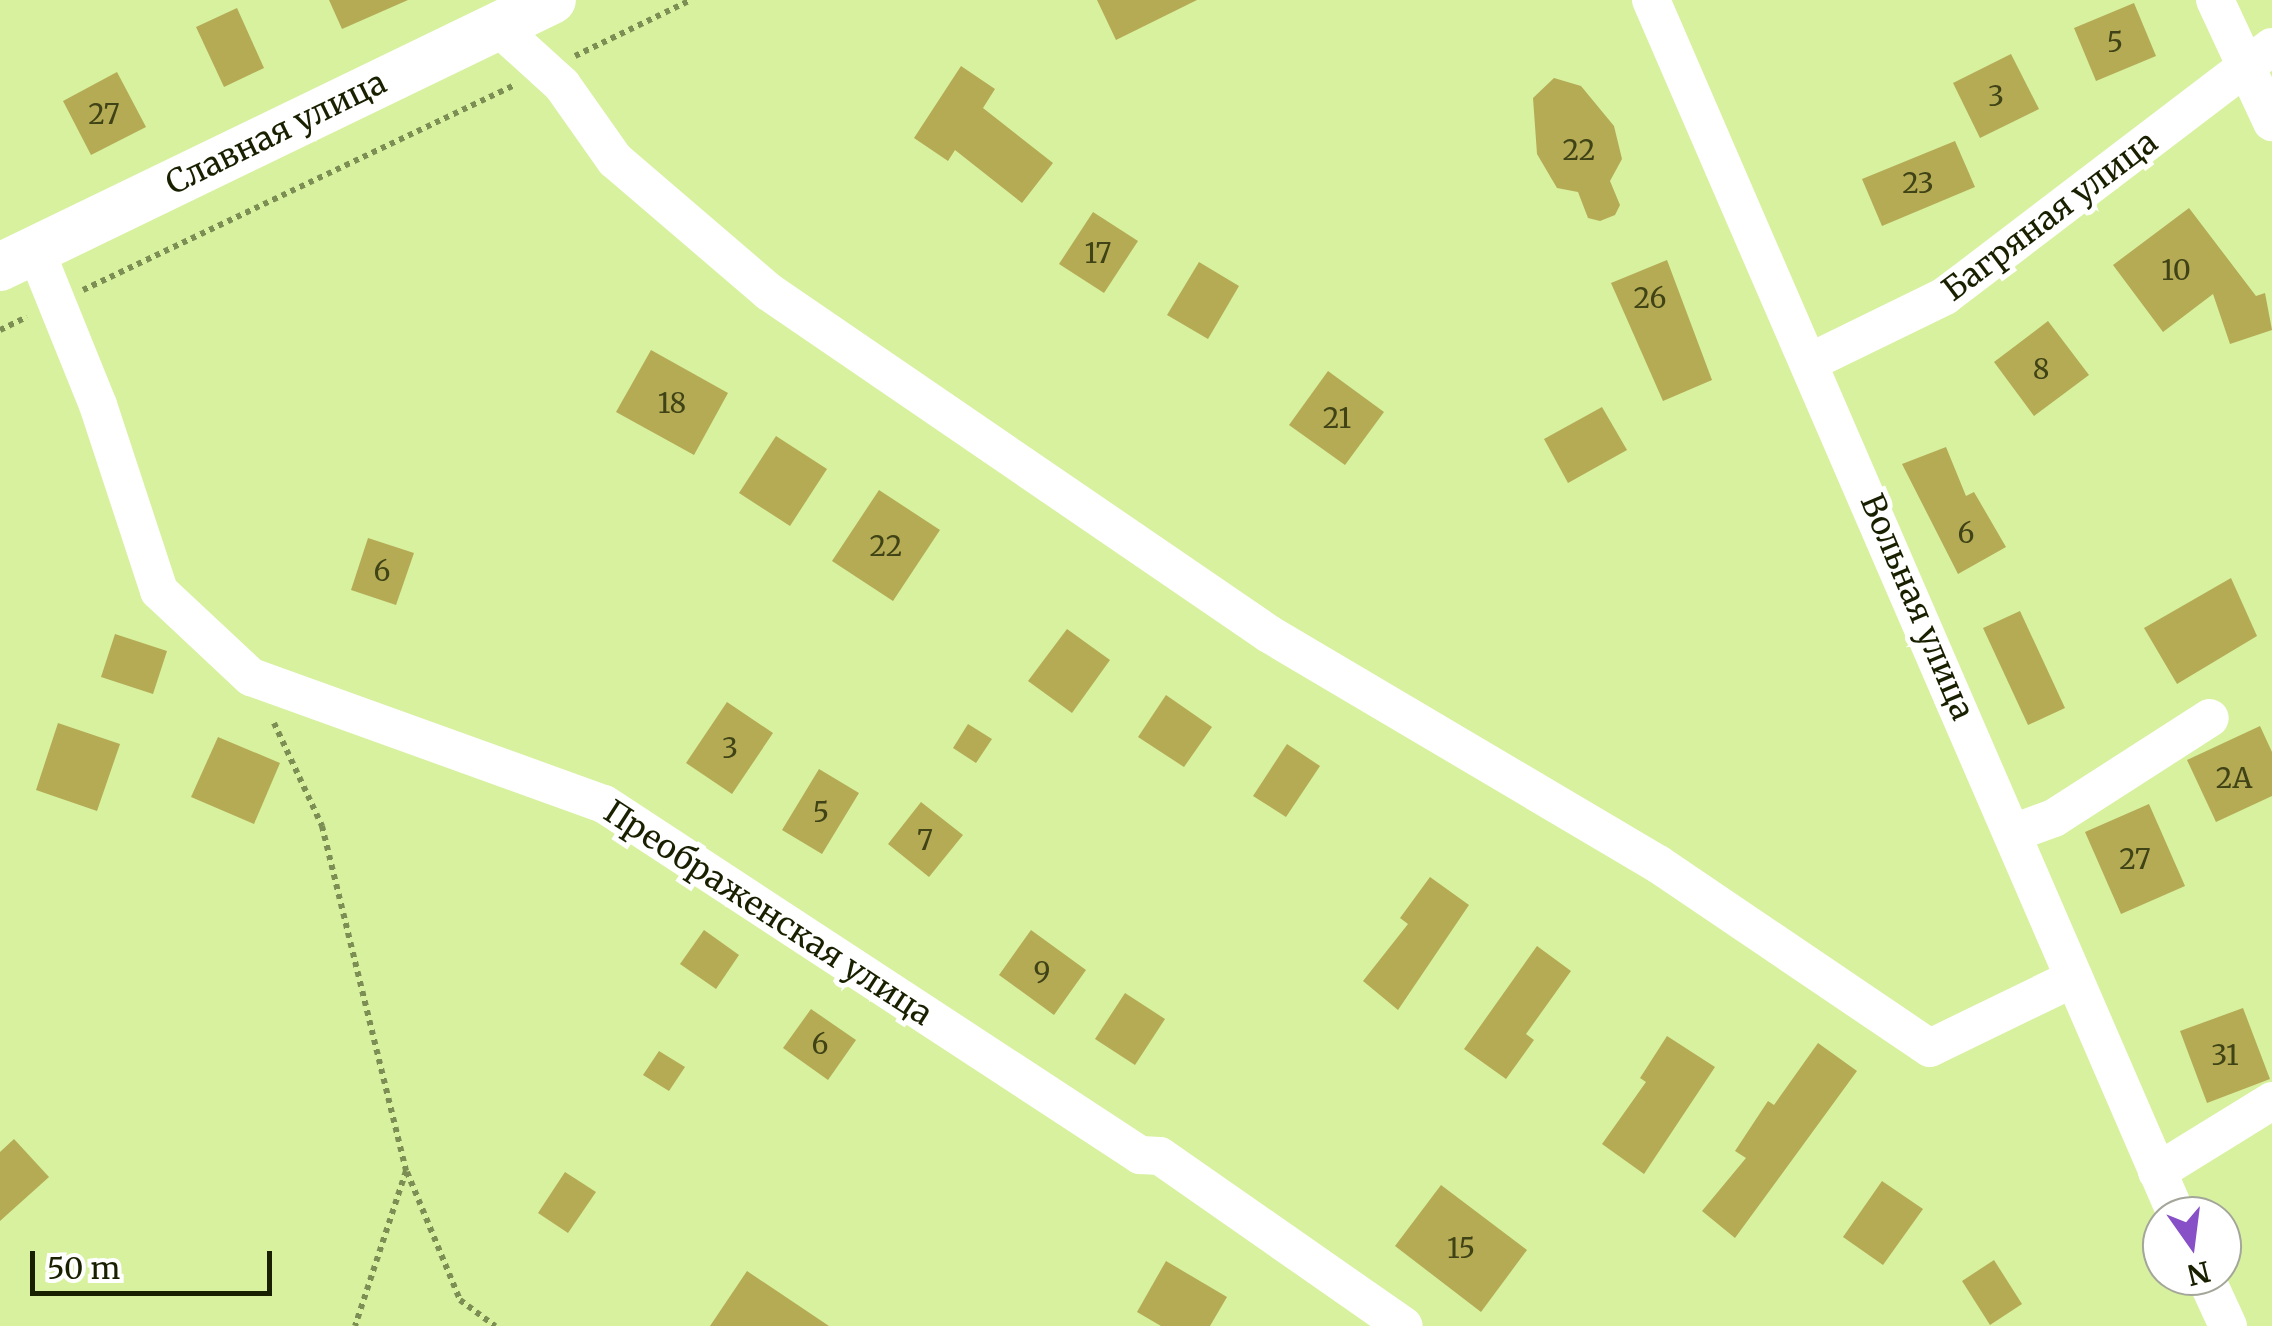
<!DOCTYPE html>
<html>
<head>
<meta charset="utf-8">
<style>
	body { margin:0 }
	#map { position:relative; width:2272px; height:1326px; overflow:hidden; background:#d7f19f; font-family:Merriweather,serif }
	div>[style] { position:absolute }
	.building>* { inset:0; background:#b5ab55 }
	.path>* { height:6px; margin-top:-3px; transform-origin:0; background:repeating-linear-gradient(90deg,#7c8e54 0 5px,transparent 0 10px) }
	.minor>* { height:38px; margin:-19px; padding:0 19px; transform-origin:19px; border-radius:19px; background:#fff }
	.tertiary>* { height:48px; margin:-24px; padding:0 24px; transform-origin:24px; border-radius:24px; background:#fff }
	span { translate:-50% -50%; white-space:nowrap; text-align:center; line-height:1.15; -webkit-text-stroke:10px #fff; paint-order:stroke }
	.number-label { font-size:28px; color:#3f4315 }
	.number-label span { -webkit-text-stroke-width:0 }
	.street-label { font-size:32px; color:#182000 }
	.north { position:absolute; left:2142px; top:1196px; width:100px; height:100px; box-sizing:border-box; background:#fff; border:2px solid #a3a699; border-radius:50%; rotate:166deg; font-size:28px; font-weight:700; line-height:40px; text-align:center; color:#182000 }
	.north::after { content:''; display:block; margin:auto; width:35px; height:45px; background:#8850c7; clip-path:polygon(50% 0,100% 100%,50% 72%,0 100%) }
	.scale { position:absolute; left:30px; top:1251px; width:242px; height:45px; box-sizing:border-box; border:5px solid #182000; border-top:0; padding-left:12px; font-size:30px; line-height:35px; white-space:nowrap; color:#182000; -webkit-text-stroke:8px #fff; paint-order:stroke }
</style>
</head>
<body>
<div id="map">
	<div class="building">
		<div style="clip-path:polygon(329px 0,408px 0,342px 29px)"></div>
		<div style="clip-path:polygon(1097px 0,1197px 0,1116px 40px)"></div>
		<div style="clip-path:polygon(2134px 3px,2156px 56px,2096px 81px,2074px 28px)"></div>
		<div style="clip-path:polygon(237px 8px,264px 68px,224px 87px,196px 27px)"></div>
		<div style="clip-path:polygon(2011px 54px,2039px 109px,1980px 138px,1953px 83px)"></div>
		<div style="clip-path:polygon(961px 66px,995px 89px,983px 108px,1053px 163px,1022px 203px,955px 150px,948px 161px,914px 138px)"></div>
		<div style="clip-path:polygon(117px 72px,146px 127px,91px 155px,63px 101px)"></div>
		<div style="clip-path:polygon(1554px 78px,1581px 86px,1614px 126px,1622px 159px,1610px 181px,1620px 205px,1615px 215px,1600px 221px,1588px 218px,1578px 192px,1557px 188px,1537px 154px,1533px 98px)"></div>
		<div style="clip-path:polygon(1955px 141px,1975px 187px,1882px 226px,1862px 179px)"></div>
		<div style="clip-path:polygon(2189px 208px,2256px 296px,2265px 293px,2272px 330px,2230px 344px,2213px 294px,2163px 332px,2113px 265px)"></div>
		<div style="clip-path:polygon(1093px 212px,1138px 241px,1104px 293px,1059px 264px)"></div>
		<div style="clip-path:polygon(1667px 260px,1712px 380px,1663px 401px,1611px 283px)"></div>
		<div style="clip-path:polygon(1199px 262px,1239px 286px,1208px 339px,1167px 315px)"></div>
		<div style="clip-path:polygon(2048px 321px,2089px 375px,2034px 416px,1994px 362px)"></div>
		<div style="clip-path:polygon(651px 350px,728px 393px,694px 455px,616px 412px)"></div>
		<div style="clip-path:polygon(1328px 371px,1384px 412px,1345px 465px,1289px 425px)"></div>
		<div style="clip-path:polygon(1602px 407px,1627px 450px,1568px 483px,1544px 439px)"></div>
		<div style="clip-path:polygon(776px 436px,827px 469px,790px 526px,739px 493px)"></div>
		<div style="clip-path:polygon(1946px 447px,1966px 496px,1974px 492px,2006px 547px,1958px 574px,1902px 464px)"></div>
		<div style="clip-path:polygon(879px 490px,940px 530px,893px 601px,832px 561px)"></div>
		<div style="clip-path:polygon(368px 538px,414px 553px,396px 605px,351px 590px)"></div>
		<div style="clip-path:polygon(2231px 578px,2257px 636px,2177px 684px,2144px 628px)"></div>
		<div style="clip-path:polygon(2020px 611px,2065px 708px,2028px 725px,1983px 628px)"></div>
		<div style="clip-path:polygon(1067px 629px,1110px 660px,1072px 713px,1028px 681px)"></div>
		<div style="clip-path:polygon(115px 634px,167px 651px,153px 694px,101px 677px)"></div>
		<div style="clip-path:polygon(1166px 695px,1212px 727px,1184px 767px,1138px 737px)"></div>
		<div style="clip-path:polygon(727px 702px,773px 733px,732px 794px,686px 763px)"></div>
		<div style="clip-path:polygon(58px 723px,120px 744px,97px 811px,36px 790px)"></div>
		<div style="clip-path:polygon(968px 724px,992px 739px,976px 763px,953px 748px)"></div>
		<div style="clip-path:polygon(2260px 726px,2272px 752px,2272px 796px,2216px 822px,2187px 760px)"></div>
		<div style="clip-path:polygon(218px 737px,280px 763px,254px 824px,191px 797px)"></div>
		<div style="clip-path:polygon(1287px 744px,1320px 766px,1286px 817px,1253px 796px)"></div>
		<div style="clip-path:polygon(819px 769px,859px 793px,822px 854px,782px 830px)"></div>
		<div style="clip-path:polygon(921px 802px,963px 835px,929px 877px,888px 844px)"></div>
		<div style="clip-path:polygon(2149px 804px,2185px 886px,2121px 914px,2085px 832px)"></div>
		<div style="clip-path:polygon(1430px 877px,1469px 905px,1398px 1010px,1363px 981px,1408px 924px,1400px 918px)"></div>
		<div style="clip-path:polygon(704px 930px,739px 955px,716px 989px,680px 964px)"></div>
		<div style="clip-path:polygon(1031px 930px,1086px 970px,1054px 1015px,999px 975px)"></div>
		<div style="clip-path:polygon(1537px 946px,1571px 971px,1526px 1034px,1534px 1040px,1506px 1079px,1464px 1049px)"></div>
		<div style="clip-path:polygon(1125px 993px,1165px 1019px,1135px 1065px,1095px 1039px)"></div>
		<div style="clip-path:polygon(2243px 1008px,2270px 1079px,2207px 1103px,2180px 1031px)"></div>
		<div style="clip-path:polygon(811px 1009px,856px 1040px,828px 1080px,783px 1048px)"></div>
		<div style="clip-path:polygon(1667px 1036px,1715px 1067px,1644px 1174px,1602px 1144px,1646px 1082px,1640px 1078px)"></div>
		<div style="clip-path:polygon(1818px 1043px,1857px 1071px,1735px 1238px,1702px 1211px,1746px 1158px,1735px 1151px,1768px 1101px,1774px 1105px)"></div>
		<div style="clip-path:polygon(659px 1051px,685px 1067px,669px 1091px,643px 1075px)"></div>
		<div style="clip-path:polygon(14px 1139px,49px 1177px,0 1221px,0 1152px)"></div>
		<div style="clip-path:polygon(565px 1172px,596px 1192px,568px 1233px,538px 1213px)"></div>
		<div style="clip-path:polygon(1882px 1181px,1923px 1209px,1883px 1265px,1843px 1237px)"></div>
		<div style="clip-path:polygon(1441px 1185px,1527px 1250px,1481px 1312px,1395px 1246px)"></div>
		<div style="clip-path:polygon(1994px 1260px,2022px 1304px,1990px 1325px,1962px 1281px)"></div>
		<div style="clip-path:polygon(1166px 1261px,1227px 1297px,1210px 1326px,1161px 1326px,1137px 1312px)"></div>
		<div style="clip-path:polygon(747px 1271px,829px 1326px,710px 1326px)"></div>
	</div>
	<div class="path">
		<div style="left:575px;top:56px;width:129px;rotate:-25.8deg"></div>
		<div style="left:83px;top:290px;width:477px;rotate:-25.4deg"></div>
		<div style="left:0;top:330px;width:30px;rotate:-26deg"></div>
		<div style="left:274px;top:723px;width:114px;rotate:65deg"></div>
		<div style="left:322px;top:826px;width:355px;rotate:76.3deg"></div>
		<div style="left:406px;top:1171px;width:163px;rotate:108.2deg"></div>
		<div style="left:407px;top:1172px;width:139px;rotate:67.5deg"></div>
		<div style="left:460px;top:1300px;width:44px;rotate:36.6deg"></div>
	</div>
	<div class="minor">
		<div style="left:1651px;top:0;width:1325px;rotate:66.61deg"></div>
		<div style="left:2215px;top:0;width:135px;rotate:65deg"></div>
		<div style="left:497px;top:26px;width:88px;rotate:42.2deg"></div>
		<div style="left:562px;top:85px;width:92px;rotate:54.8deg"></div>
		<div style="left:615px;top:160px;width:203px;rotate:40.6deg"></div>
		<div style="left:769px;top:292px;width:606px;rotate:34.37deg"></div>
		<div style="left:1269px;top:634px;width:452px;rotate:30.6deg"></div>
		<div style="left:1658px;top:864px;width:328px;rotate:34.1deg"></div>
		<div style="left:1930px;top:1048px;width:160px;rotate:-25.9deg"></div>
		<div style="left:35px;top:249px;width:168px;rotate:68deg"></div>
		<div style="left:98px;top:405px;width:196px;rotate:71.8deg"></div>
		<div style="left:159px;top:591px;width:126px;rotate:43.1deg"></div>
		<div style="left:251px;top:677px;width:375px;rotate:19.8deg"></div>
		<div style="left:604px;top:804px;width:641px;rotate:33.22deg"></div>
		<div style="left:1140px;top:1155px;width:20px;rotate:3deg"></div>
		<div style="left:1160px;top:1156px;width:297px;rotate:34.9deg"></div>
		<div style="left:1812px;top:361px;width:148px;rotate:-26deg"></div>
		<div style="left:1945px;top:296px;width:411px;rotate:-37.3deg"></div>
		<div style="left:2013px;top:833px;width:44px;rotate:-20.1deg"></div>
		<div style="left:2054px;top:818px;width:185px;rotate:-32.7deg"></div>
		<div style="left:2157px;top:1172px;width:135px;rotate:-31.7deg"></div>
		<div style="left:2205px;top:1276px;width:55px;rotate:65.3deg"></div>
	</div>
	<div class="tertiary">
		<div style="left:0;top:267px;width:613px;rotate:-25.81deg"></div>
	</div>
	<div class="number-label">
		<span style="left:2115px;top:42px">5</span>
		<span style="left:1996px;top:96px">3</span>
		<span style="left:104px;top:114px">27</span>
		<span style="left:1579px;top:150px">22</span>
		<span style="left:1918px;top:183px">23</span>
		<span style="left:1098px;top:253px">17</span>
		<span style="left:2176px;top:270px">10</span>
		<span style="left:1650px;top:298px">26</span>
		<span style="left:2041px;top:369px">8</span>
		<span style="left:672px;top:403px">18</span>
		<span style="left:1337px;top:418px">21</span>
		<span style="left:1966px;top:533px">6</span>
		<span style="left:886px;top:546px">22</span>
		<span style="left:382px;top:571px">6</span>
		<span style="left:730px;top:748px">3</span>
		<span style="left:2234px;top:778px">2А</span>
		<span style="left:821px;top:812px">5</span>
		<span style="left:925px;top:840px">7</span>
		<span style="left:2135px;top:859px">27</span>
		<span style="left:1042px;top:972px">9</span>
		<span style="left:820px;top:1044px">6</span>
		<span style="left:2225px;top:1055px">31</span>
		<span style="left:1461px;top:1248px">15</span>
	</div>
	<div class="street-label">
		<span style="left:276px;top:133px;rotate:-26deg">Славная улица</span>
		<span style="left:2050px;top:216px;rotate:-37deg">Багряная улица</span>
		<span style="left:1917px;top:607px;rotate:67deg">Вольная улица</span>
		<span style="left:768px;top:913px;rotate:33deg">Преображенская улица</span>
	</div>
	<div class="north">N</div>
	<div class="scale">50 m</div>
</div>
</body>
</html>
